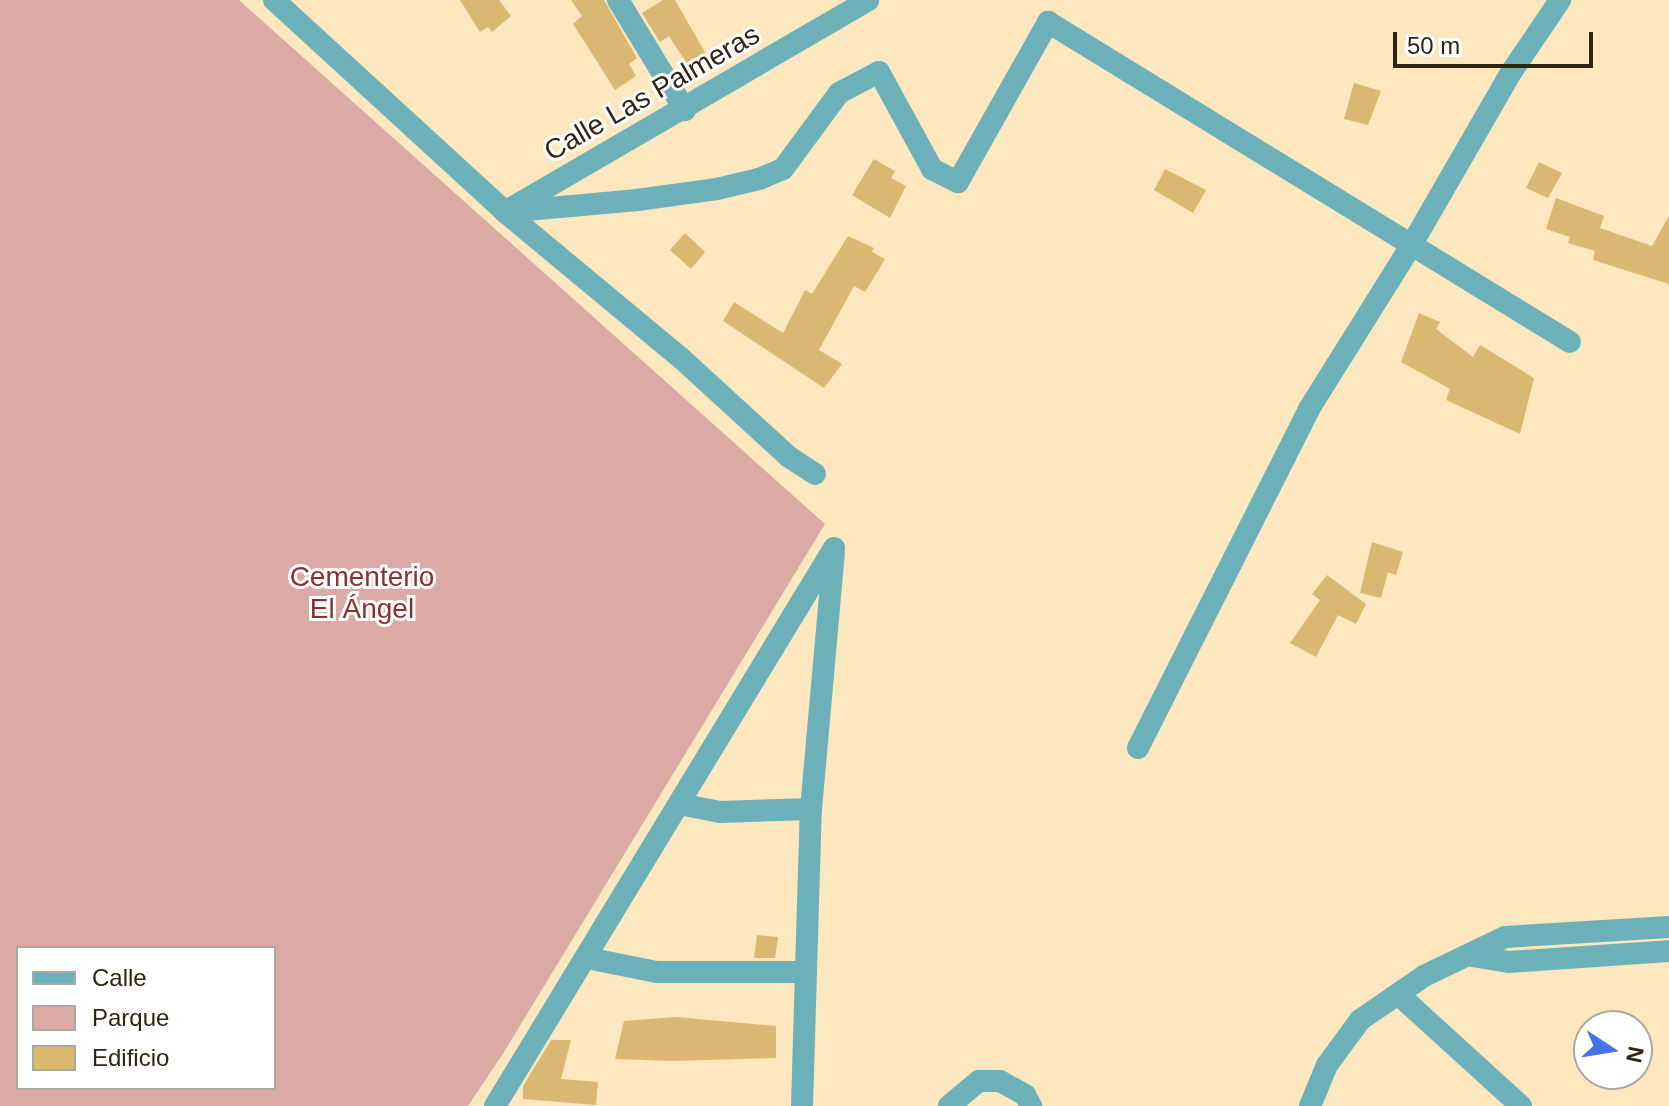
<!DOCTYPE html>
<html>
<head>
<meta charset="utf-8">
<style>
	body { margin:0 }
	#map { position:relative; width:1669px; height:1106px; overflow:hidden; background:#fce7be; font-family:Arial,sans-serif }
	div>[style] { position:absolute }
	.green>* { inset:0; background:#dcaaa5 }
	.building>* { inset:0; background:#dbb872 }
	.minor>* { height:22px; margin:-11px; padding:0 11px; transform-origin:11px; border-radius:11px; background:#6cb1b9 }
	span { translate:-50% -50%; white-space:nowrap; text-align:center; line-height:1.15; -webkit-text-stroke:6px #fff; paint-order:stroke }
	.street-label { font-size:28px; color:#2f2511 }
	.park-label { font-size:28px; color:#8c2f2f }
	.legend { position:absolute; left:16px; top:946px; width:260px; height:144px; box-sizing:border-box; background:#fff; border:2px solid #aca8a0; margin:0; padding:10px 14px; list-style:none; font-size:24px; color:#2f2511 }
	.legend li { display:flex; align-items:center; gap:16px; height:40px }
	.legend b { width:40px; border:2px solid #aca8a0 }
	.north { position:absolute; left:1573px; top:1010px; width:80px; height:80px; box-sizing:border-box; background:#fff; border:2px solid #aca8a0; border-radius:50%; rotate:102deg; font-size:22px; font-weight:700; line-height:32px; text-align:center; color:#2f2511 }
	.north::after { content:''; display:block; margin:auto; width:28px; height:36px; background:#4375e6; clip-path:polygon(50% 0,100% 100%,50% 72%,0 100%) }
	.scale { position:absolute; left:1393px; top:32px; width:200px; height:36px; box-sizing:border-box; border:4px solid #2f2511; border-top:0; padding-left:10px; font-size:24px; line-height:28px; white-space:nowrap; color:#2f2511; -webkit-text-stroke:6px #fff; paint-order:stroke }
</style>
</head>
<body>
<div id="map">
	<div class="green">
		<div style="clip-path:polygon(evenodd,0 0,239px 0,825px 524px,504px 1052px,468px 1106px,0 1106px,0 0,18px 948px,274px 948px,274px 1088px,18px 1088px,18px 948px)"></div>
	</div>
	<div class="building">
		<div style="clip-path:polygon(460px 0,499px 0,511px 16px,492px 32px,488px 27px,480px 32px)"></div>
		<div style="clip-path:polygon(571px 0,604px 0,637px 58px,629px 64px,636px 76px,615px 90px,573px 24px,582px 16px)"></div>
		<div style="clip-path:polygon(663px 0,675px 0,710px 61px,692px 72px,669px 36px,660px 42px,642px 13px)"></div>
		<div style="clip-path:polygon(1354px 83px,1381px 91px,1368px 125px,1344px 119px)"></div>
		<div style="clip-path:polygon(874px 159px,895px 171px,891px 178px,906px 186px,890px 218px,852px 195px)"></div>
		<div style="clip-path:polygon(1539px 162px,1562px 173px,1548px 198px,1526px 188px)"></div>
		<div style="clip-path:polygon(1165px 169px,1206px 190px,1193px 213px,1154px 190px)"></div>
		<div style="clip-path:polygon(1556px 198px,1604px 216px,1600px 228px,1652px 246px,1669px 216px,1669px 284px,1593px 260px,1595px 251px,1568px 243px,1570px 237px,1546px 229px)"></div>
		<div style="clip-path:polygon(685px 233px,705px 252px,691px 269px,670px 250px)"></div>
		<div style="clip-path:polygon(848px 236px,874px 248px,872px 252px,885px 259px,865px 292px,854px 286px,819px 350px,842px 364px,824px 388px,723px 321px,734px 302px,783px 333px,805px 290px,812px 294px)"></div>
		<div style="clip-path:polygon(1419px 313px,1440px 322px,1436px 329px,1473px 357px,1480px 345px,1534px 378px,1520px 434px,1446px 400px,1450px 389px,1401px 362px)"></div>
		<div style="clip-path:polygon(1372px 542px,1403px 552px,1396px 575px,1388px 572px,1381px 598px,1360px 593px)"></div>
		<div style="clip-path:polygon(1327px 575px,1366px 604px,1356px 624px,1338px 615px,1316px 657px,1290px 643px,1320px 600px,1312px 594px)"></div>
		<div style="clip-path:polygon(757px 935px,778px 937px,775px 958px,754px 958px)"></div>
		<div style="clip-path:polygon(676px 1017px,776px 1026px,776px 1058px,672px 1061px,615px 1059px,624px 1021px)"></div>
		<div style="clip-path:polygon(551px 1040px,571px 1040px,561px 1079px,598px 1082px,596px 1105px,523px 1099px,523px 1086px)"></div>
	</div>
	<div class="minor">
		<div style="left:274px;top:0;width:314px;rotate:42.5deg"></div>
		<div style="left:505px;top:212px;width:230px;rotate:39.7deg"></div>
		<div style="left:682px;top:359px;width:145px;rotate:42.5deg"></div>
		<div style="left:789px;top:457px;width:31px;rotate:33deg"></div>
		<div style="left:618px;top:0;width:129px;rotate:58.7deg"></div>
		<div style="left:513px;top:207px;width:411px;rotate:-30.2deg"></div>
		<div style="left:505px;top:212px;width:133px;rotate:-5.2deg"></div>
		<div style="left:637px;top:200px;width:81px;rotate:-7.8deg"></div>
		<div style="left:717px;top:189px;width:43px;rotate:-13.4deg"></div>
		<div style="left:759px;top:179px;width:26px;rotate:-23deg"></div>
		<div style="left:783px;top:169px;width:94px;rotate:-53.6deg"></div>
		<div style="left:839px;top:93px;width:45px;rotate:-27.7deg"></div>
		<div style="left:879px;top:72px;width:111px;rotate:61.3deg"></div>
		<div style="left:932px;top:169px;width:29px;rotate:27deg"></div>
		<div style="left:958px;top:182px;width:184px;rotate:-60.6deg"></div>
		<div style="left:1048px;top:22px;width:612px;rotate:31.51deg"></div>
		<div style="left:1138px;top:748px;width:380px;rotate:-63.2deg"></div>
		<div style="left:1309px;top:409px;width:195px;rotate:-58deg"></div>
		<div style="left:1412px;top:244px;width:200px;rotate:-60deg"></div>
		<div style="left:1512px;top:71px;width:86px;rotate:-55.9deg"></div>
		<div style="left:679px;top:804px;width:42px;rotate:11deg"></div>
		<div style="left:720px;top:812px;width:91px;rotate:-1.9deg"></div>
		<div style="left:1472px;top:956px;width:37px;rotate:9deg"></div>
		<div style="left:1509px;top:962px;width:160px;rotate:-3.9deg"></div>
		<div style="left:587px;top:958px;width:71px;rotate:11.3deg"></div>
		<div style="left:657px;top:972px;width:149px"></div>
		<div style="left:1399px;top:995px;width:165px;rotate:42.3deg"></div>
		<div style="left:495px;top:1106px;width:653px;rotate:-58.72deg"></div>
		<div style="left:802px;top:1106px;width:297px;rotate:-88.3deg"></div>
		<div style="left:811px;top:809px;width:257px;rotate:-84.9deg"></div>
		<div style="left:949px;top:1106px;width:39px;rotate:-40deg"></div>
		<div style="left:979px;top:1081px;width:21px"></div>
		<div style="left:1000px;top:1081px;width:29px;rotate:29deg"></div>
		<div style="left:1025px;top:1095px;width:13px;rotate:61deg"></div>
		<div style="left:1310px;top:1106px;width:44px;rotate:-67.5deg"></div>
		<div style="left:1327px;top:1065px;width:56px;rotate:-53.7deg"></div>
		<div style="left:1360px;top:1020px;width:78px;rotate:-34.5deg"></div>
		<div style="left:1424px;top:976px;width:90px;rotate:-25.7deg"></div>
		<div style="left:1505px;top:937px;width:164px;rotate:-3.5deg"></div>
	</div>
	<div class="street-label">
		<span style="left:652px;top:93px;rotate:-30deg">Calle Las Palmeras</span>
	</div>
	<div class="park-label">
		<span style="left:362px;top:593px">Cementerio<br>El Ángel</span>
	</div>
	<ul class="legend">
	<li><b style="height:10px;background:#6cb1b9"></b>Calle</li>
	<li><b style="height:22px;background:#dcaaa5"></b>Parque</li>
	<li><b style="height:22px;background:#dbb872"></b>Edificio</li>
	</ul>
	<div class="north">N</div>
	<div class="scale">50 m</div>
</div>
</body>
</html>
